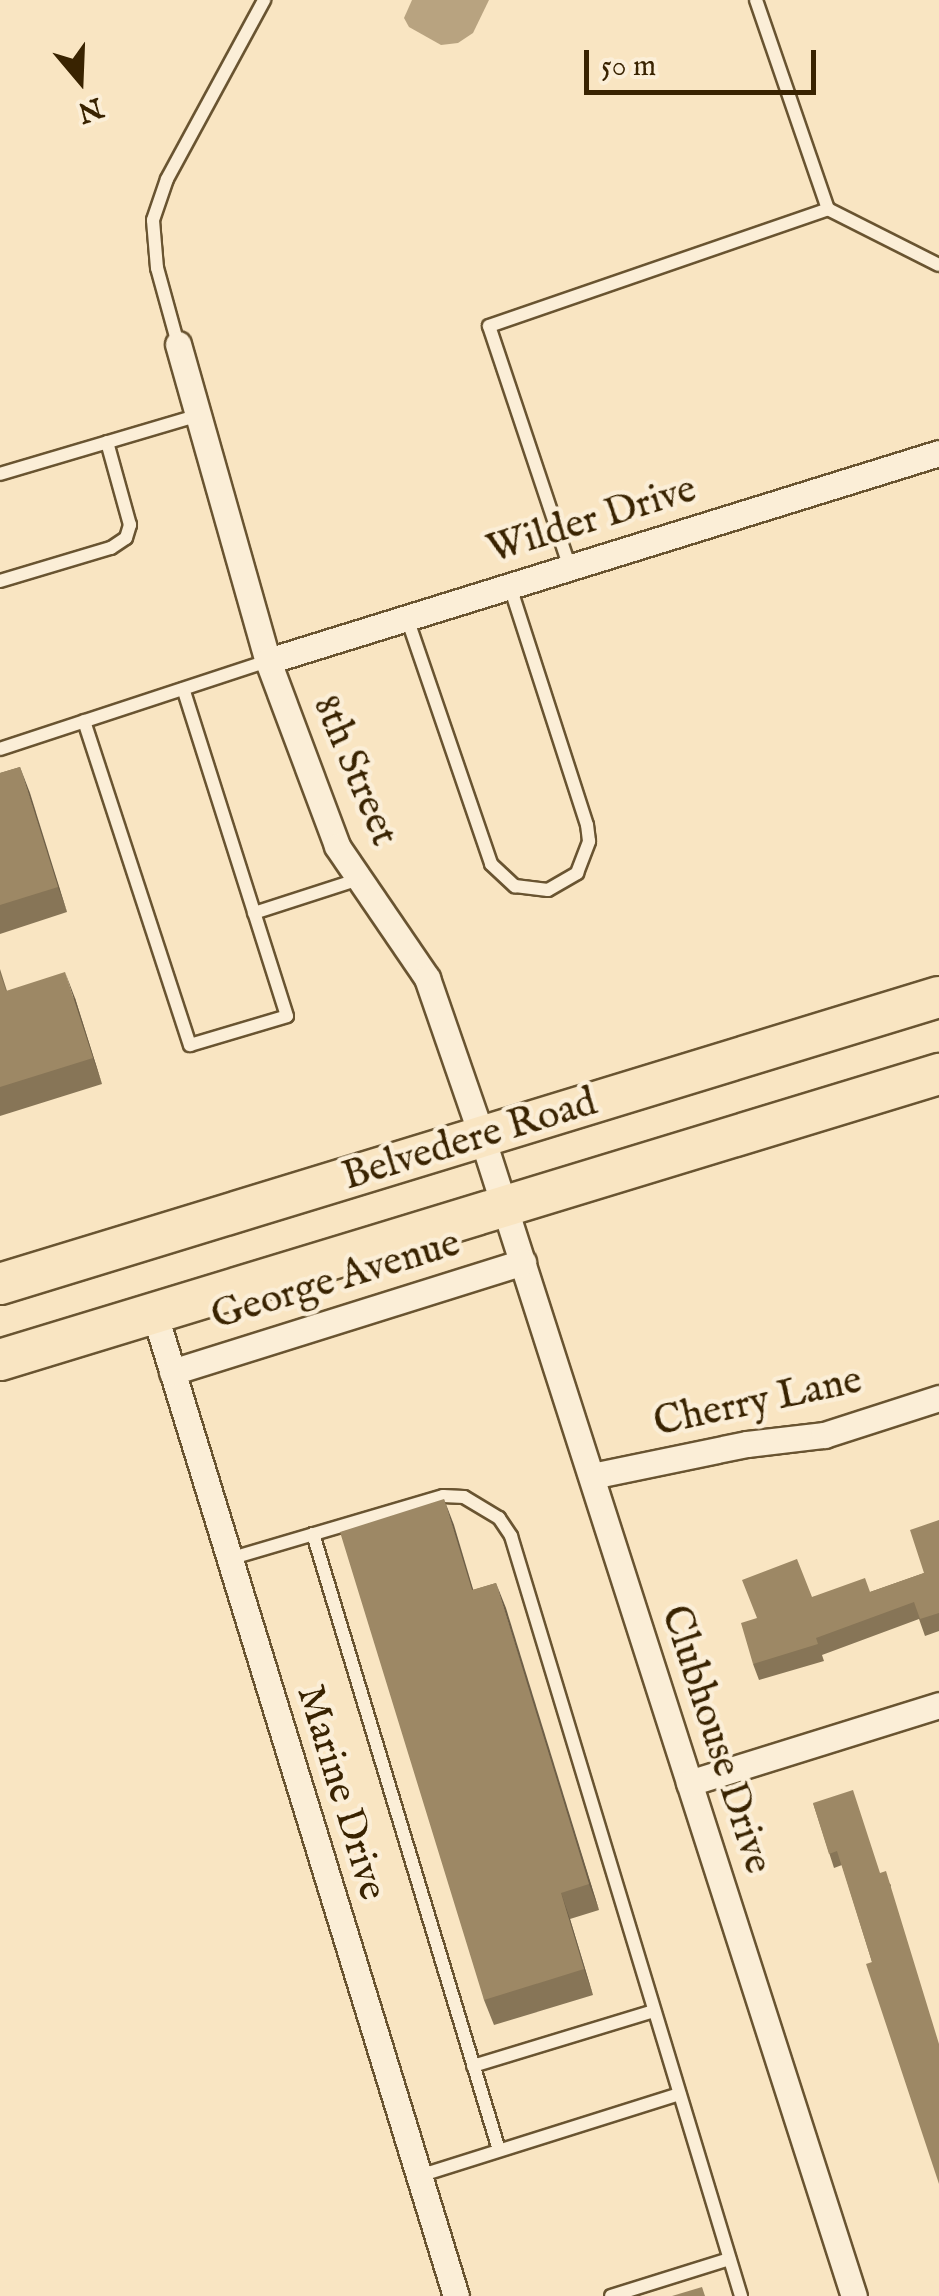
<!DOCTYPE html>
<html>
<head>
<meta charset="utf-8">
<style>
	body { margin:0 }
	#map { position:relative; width:939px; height:2296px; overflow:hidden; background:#f9e5c2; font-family:"IM FELL English",serif }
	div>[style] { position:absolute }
	.water>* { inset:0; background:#b8a380 }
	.roads { filter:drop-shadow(2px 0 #695431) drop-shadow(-2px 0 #695431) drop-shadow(0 2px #695431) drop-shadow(0 -2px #695431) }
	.lane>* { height:12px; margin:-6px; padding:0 6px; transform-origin:6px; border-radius:6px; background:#fbeed7 }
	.street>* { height:25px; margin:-12.5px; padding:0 12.5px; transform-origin:12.5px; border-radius:12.5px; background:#fbeed7 }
	.primary>* { height:40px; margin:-20px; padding:0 20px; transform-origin:20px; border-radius:20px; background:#f9e5c2 }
	.wall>* { inset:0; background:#877557 }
	.shaded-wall>* { inset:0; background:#6e5f47 }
	.building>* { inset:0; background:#9d8865 }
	span { translate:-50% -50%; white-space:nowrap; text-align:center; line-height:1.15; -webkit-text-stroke:9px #fbeed7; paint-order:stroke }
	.street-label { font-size:40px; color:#392301 }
	.north { position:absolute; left:30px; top:30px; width:100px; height:100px; -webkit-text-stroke:8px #fbeed7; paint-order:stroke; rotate:161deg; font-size:28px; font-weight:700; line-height:40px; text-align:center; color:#392301 }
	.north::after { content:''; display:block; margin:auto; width:35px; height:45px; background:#392301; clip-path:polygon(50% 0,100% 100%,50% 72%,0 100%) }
	.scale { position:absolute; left:584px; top:50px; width:232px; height:45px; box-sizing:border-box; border:5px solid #392301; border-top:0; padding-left:12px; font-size:30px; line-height:35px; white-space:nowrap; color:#392301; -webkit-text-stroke:8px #fbeed7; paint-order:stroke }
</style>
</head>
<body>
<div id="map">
	<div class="water">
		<div style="clip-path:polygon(412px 0,489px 0,473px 33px,458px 43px,441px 45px,409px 27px,404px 18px)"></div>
	</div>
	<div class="roads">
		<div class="lane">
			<div style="left:756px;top:0;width:221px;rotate:71deg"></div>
			<div style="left:828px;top:209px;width:124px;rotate:26.8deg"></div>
			<div style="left:178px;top:344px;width:79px;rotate:-105.4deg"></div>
			<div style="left:157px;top:268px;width:48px;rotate:-94.8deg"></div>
			<div style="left:153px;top:220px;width:43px;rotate:-71.1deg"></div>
			<div style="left:167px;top:179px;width:204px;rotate:-61.5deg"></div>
			<div style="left:0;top:474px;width:208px;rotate:-16.5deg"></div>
			<div style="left:570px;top:568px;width:255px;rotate:-108.5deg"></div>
			<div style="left:489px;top:326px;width:359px;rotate:-19deg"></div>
			<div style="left:0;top:581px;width:116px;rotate:-16.6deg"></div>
			<div style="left:111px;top:548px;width:18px;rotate:-34deg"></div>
			<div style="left:126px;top:538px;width:14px;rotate:-73deg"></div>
			<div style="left:130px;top:525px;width:86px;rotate:-105.5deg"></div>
			<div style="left:407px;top:618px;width:260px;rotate:71.1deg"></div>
			<div style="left:491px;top:864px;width:33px;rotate:43deg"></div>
			<div style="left:515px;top:886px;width:33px;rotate:7deg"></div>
			<div style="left:548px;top:890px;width:34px;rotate:-30deg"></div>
			<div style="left:577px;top:873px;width:34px;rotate:-69deg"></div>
			<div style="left:589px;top:841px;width:16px;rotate:-97deg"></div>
			<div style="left:587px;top:825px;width:251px;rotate:-107.9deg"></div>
			<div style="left:84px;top:721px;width:341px;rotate:71.9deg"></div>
			<div style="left:190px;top:1045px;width:101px;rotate:-16.6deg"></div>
			<div style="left:287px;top:1016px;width:343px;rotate:-107.6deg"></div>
			<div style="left:0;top:749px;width:282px;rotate:-18.2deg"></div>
			<div style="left:254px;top:913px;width:110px;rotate:-17.9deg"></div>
			<div style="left:313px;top:1534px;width:643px;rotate:73.2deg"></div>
			<div style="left:229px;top:1559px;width:223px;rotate:-16.4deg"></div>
			<div style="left:443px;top:1496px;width:21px;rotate:3deg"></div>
			<div style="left:464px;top:1497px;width:41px;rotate:31deg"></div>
			<div style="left:499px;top:1518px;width:22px;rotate:56deg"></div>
			<div style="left:511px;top:1536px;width:794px;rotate:73.16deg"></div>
			<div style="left:473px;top:2066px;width:189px;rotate:-16.9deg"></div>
			<div style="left:419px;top:2176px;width:273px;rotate:-17.5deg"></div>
			<div style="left:611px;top:2296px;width:124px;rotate:-17.4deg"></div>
		</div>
		<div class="street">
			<div style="left:178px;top:344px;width:330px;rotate:74.2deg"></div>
			<div style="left:268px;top:661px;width:197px;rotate:69.5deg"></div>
			<div style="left:337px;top:846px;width:160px;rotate:55.7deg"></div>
			<div style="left:427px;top:978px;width:168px;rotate:70.9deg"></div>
			<div style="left:482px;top:1137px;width:1217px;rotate:72.21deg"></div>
			<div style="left:268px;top:661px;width:702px;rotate:-17.22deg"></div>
			<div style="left:154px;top:1312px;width:1029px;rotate:72.94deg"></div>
			<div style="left:172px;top:1372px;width:368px;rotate:-17.4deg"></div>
			<div style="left:592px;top:1476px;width:158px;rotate:-11.7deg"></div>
			<div style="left:747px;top:1444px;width:78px;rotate:-6.7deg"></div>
			<div style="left:824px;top:1435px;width:121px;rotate:-17.8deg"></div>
			<div style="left:689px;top:1783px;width:262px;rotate:-17.3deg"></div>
		</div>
		<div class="primary">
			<div style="left:0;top:1284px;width:982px;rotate:-17deg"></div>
			<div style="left:0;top:1360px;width:982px;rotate:-16.94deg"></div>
		</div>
	</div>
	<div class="wall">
		<div style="clip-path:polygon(20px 767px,67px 912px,0 934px,0 773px)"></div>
		<div style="clip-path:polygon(0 969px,7px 991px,75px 998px,102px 1084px,0 1116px)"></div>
		<div style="clip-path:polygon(444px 1499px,473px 1590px,496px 1583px,599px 1910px,570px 1919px,593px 1995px,494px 2025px,484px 2000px)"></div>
		<div style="clip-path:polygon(939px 1520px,939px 1631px,925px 1636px,919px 1619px,822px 1655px,824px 1661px,759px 1680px,753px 1664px,812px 1597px,870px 1592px,924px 1573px)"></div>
		<div style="clip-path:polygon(813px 1803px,891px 1885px,872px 1962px,842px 1865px,834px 1868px)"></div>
	</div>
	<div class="shaded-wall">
		<div style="clip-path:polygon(20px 767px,30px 793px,67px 912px,58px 887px)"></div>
		<div style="clip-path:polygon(65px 972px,75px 998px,102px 1084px,93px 1058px)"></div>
		<div style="clip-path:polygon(444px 1499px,454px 1525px,481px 1616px,472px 1590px)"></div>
		<div style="clip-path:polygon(496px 1583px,506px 1608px,599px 1910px,589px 1884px)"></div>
		<div style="clip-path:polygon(561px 1893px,570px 1919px,593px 1995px,584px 1969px)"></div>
	</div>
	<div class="building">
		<div style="clip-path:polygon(20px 767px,58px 887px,0 905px,0 773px)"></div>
		<div style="clip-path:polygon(65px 972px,93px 1058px,0 1087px,0 973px,6px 991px)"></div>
		<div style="clip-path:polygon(444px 1499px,472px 1590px,496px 1583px,589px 1884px,561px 1893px,584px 1969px,484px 2000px,340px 1532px)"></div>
		<div style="clip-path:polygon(939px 1520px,939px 1613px,920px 1619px,914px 1602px,816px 1638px,818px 1644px,753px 1664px,741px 1623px,757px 1618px,742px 1580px,797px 1559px,812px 1597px,865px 1578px,870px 1592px,924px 1573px,910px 1530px)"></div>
		<div style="clip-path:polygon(853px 1790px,880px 1873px,886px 1871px,939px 2044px,939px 2184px,866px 1964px,872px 1962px,837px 1851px,829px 1854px,813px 1803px)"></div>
		<div style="clip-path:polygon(702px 2287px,705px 2296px,672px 2296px)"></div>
	</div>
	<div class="street-label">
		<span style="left:592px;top:521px;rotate:-17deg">Wilder Drive</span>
		<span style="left:354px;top:771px;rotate:67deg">8th Street</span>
		<span style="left:470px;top:1141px;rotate:-17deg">Belvedere Road</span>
		<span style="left:336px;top:1281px;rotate:-17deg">George Avenue</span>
		<span style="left:758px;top:1403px;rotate:-12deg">Cherry Lane</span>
		<span style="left:715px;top:1740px;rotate:72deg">Clubhouse Drive</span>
		<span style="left:340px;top:1793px;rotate:73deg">Marine Drive</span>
	</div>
	<div class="north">N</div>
	<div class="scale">50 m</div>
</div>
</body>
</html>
